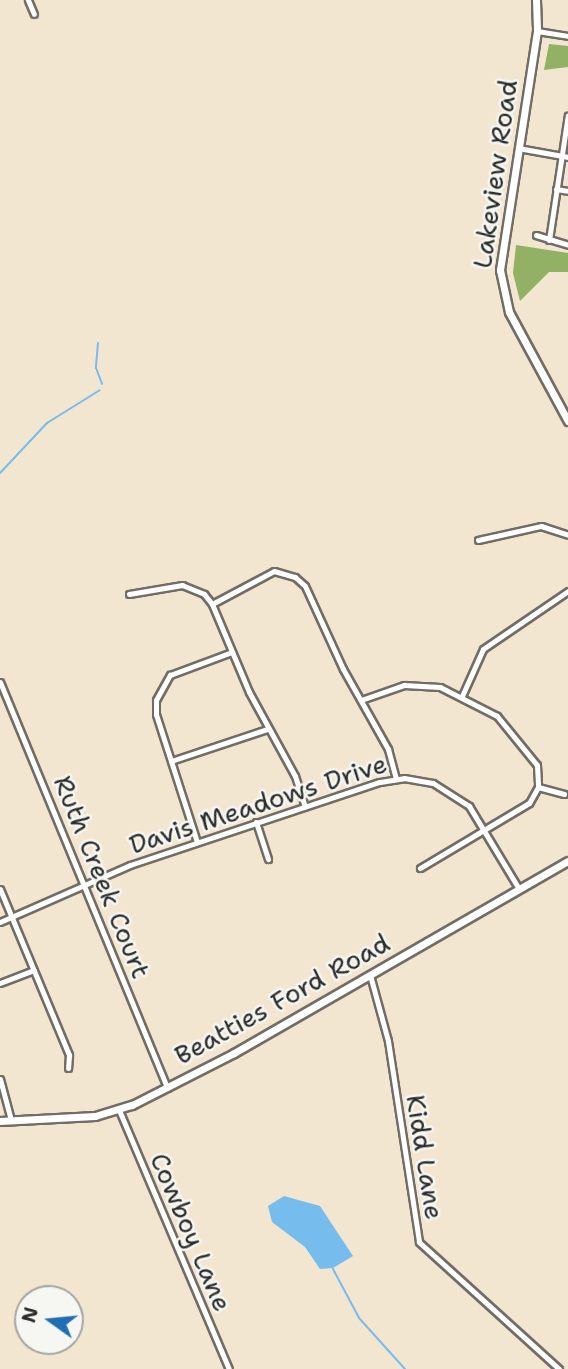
<!DOCTYPE html>
<html>
<head>
<meta charset="utf-8">
<style>
	body { margin:0 }
	#map { position:relative; width:568px; height:1369px; overflow:hidden; background:#f3e6d1; font-family:"Shantell Sans",sans-serif }
	div>[style] { position:absolute }
	.forest>* { inset:0; background:#92b164 }
	.water>* { inset:0; background:#76bced }
	.stream>* { height:2px; margin:-1px; padding:0 1px; transform-origin:1px; border-radius:1px; background:#76bced }
	.roads { filter:drop-shadow(2px 0 #716c65) drop-shadow(-2px 0 #716c65) drop-shadow(0 2px #716c65) drop-shadow(0 -2px #716c65) }
	.minor>* { height:5px; margin:-2.5px; padding:0 2.5px; transform-origin:2.5px; border-radius:2.5px; background:#fff }
	.major>* { height:7px; margin:-3.5px; padding:0 3.5px; transform-origin:3.5px; border-radius:3.5px; background:#fff }
	span { translate:-50% -50%; white-space:nowrap; text-align:center; line-height:1.15; -webkit-text-stroke:5px #f6f6f2; paint-order:stroke }
	.street-label { font-size:26px; color:#2b2b2b }
	.north { position:absolute; left:14px; top:1285px; width:70px; height:70px; box-sizing:border-box; background:#f6f6f2; border:2px solid #a5a5a2; border-radius:50%; rotate:285deg; font-size:19px; font-weight:700; line-height:28px; text-align:center; color:#2b2b2b }
	.north::after { content:''; display:block; margin:auto; width:24px; height:32px; background:#1f6fb2; clip-path:polygon(50% 0,100% 100%,50% 72%,0 100%) }
</style>
</head>
<body>
<div id="map">
	<div class="forest">
		<div style="clip-path:polygon(549px 44px,568px 46px,568px 67px,544px 70px)"></div>
		<div style="clip-path:polygon(516px 245px,568px 253px,568px 272px,549px 272px,520px 301px,513px 273px)"></div>
	</div>
	<div class="water">
		<div style="clip-path:polygon(284px 1196px,320px 1206px,353px 1256px,333px 1268px,320px 1269px,305px 1247px,272px 1222px,268px 1206px)"></div>
	</div>
	<div class="stream">
		<div style="left:98px;top:343px;width:25px;rotate:95deg"></div>
		<div style="left:96px;top:368px;width:17px;rotate:69deg"></div>
		<div style="left:0;top:473px;width:69px;rotate:-46.8deg"></div>
		<div style="left:47px;top:423px;width:62px;rotate:-31.9deg"></div>
		<div style="left:333px;top:1269px;width:55px;rotate:62deg"></div>
		<div style="left:359px;top:1318px;width:69px;rotate:48deg"></div>
	</div>
	<div class="roads">
		<div class="minor">
			<div style="left:28px;top:0;width:15px;rotate:67deg"></div>
			<div style="left:537px;top:31px;width:31px;rotate:9deg"></div>
			<div style="left:518px;top:148px;width:51px;rotate:10.2deg"></div>
			<div style="left:556px;top:189px;width:12px;rotate:9deg"></div>
			<div style="left:536px;top:235px;width:34px;rotate:17deg"></div>
			<div style="left:549px;top:240px;width:126px;rotate:-81.4deg"></div>
			<div style="left:478px;top:540px;width:65px;rotate:-12.5deg"></div>
			<div style="left:541px;top:526px;width:28px;rotate:18deg"></div>
			<div style="left:129px;top:594px;width:54px;rotate:-9.6deg"></div>
			<div style="left:182px;top:585px;width:24px;rotate:22deg"></div>
			<div style="left:204px;top:594px;width:13px;rotate:51deg"></div>
			<div style="left:212px;top:604px;width:95px;rotate:67.2deg"></div>
			<div style="left:249px;top:692px;width:96px;rotate:61.3deg"></div>
			<div style="left:295px;top:776px;width:32px;rotate:72deg"></div>
			<div style="left:212px;top:604px;width:70px;rotate:-28deg"></div>
			<div style="left:274px;top:571px;width:22px;rotate:16deg"></div>
			<div style="left:295px;top:577px;width:13px;rotate:42deg"></div>
			<div style="left:305px;top:586px;width:91px;rotate:65.4deg"></div>
			<div style="left:343px;top:669px;width:92px;rotate:60.6deg"></div>
			<div style="left:388px;top:749px;width:31px;rotate:75deg"></div>
			<div style="left:0;top:682px;width:439px;rotate:67.6deg"></div>
			<div style="left:462px;top:696px;width:51px;rotate:-65.9deg"></div>
			<div style="left:483px;top:649px;width:103px;rotate:-34.3deg"></div>
			<div style="left:361px;top:700px;width:46px;rotate:-19.2deg"></div>
			<div style="left:404px;top:685px;width:36px;rotate:3deg"></div>
			<div style="left:440px;top:687px;width:64px;rotate:27deg"></div>
			<div style="left:497px;top:716px;width:63px;rotate:50.8deg"></div>
			<div style="left:537px;top:765px;width:22px;rotate:87deg"></div>
			<div style="left:538px;top:787px;width:18px;rotate:119deg"></div>
			<div style="left:529px;top:803px;width:127px;rotate:149.2deg"></div>
			<div style="left:171px;top:761px;width:101px;rotate:-18.4deg"></div>
			<div style="left:538px;top:787px;width:27px;rotate:15deg"></div>
			<div style="left:256px;top:822px;width:39px;rotate:72deg"></div>
			<div style="left:197px;top:842px;width:134px;rotate:-107.8deg"></div>
			<div style="left:156px;top:714px;width:14px;rotate:-90deg"></div>
			<div style="left:156px;top:700px;width:29px;rotate:-61deg"></div>
			<div style="left:170px;top:675px;width:66px;rotate:-20.4deg"></div>
			<div style="left:0;top:889px;width:180px;rotate:67.4deg"></div>
			<div style="left:69px;top:1055px;width:13px;rotate:94deg"></div>
			<div style="left:0;top:922px;width:142px;rotate:-23.7deg"></div>
			<div style="left:130px;top:865px;width:263px;rotate:-18.4deg"></div>
			<div style="left:380px;top:782px;width:24px;rotate:-9deg"></div>
			<div style="left:404px;top:778px;width:29px;rotate:10deg"></div>
			<div style="left:433px;top:783px;width:43px;rotate:32.6deg"></div>
			<div style="left:469px;top:806px;width:97px;rotate:58.9deg"></div>
			<div style="left:370px;top:975px;width:68px;rotate:74.7deg"></div>
			<div style="left:388px;top:1041px;width:203px;rotate:81.2deg"></div>
			<div style="left:419px;top:1242px;width:189px;rotate:42.2deg"></div>
			<div style="left:0;top:983px;width:36px;rotate:-21deg"></div>
			<div style="left:0;top:1079px;width:42px;rotate:75deg"></div>
			<div style="left:119px;top:1110px;width:281px;rotate:67deg"></div>
		</div>
		<div class="major">
			<div style="left:536px;top:0;width:31px;rotate:88deg"></div>
			<div style="left:537px;top:31px;width:242px;rotate:98.8deg"></div>
			<div style="left:500px;top:270px;width:43px;rotate:77.9deg"></div>
			<div style="left:509px;top:312px;width:124px;rotate:61.6deg"></div>
			<div style="left:0;top:1121px;width:95px;rotate:-3deg"></div>
			<div style="left:95px;top:1116px;width:39px;rotate:-17deg"></div>
			<div style="left:132px;top:1105px;width:114px;rotate:-27deg"></div>
			<div style="left:234px;top:1053px;width:385px;rotate:-29.9deg"></div>
		</div>
	</div>
	<div class="street-label">
		<span style="left:495px;top:174px;rotate:-82deg">Lakeview Road</span>
		<span style="left:258px;top:804px;rotate:-18deg">Davis Meadows Drive</span>
		<span style="left:102px;top:877px;rotate:68deg">Ruth Creek Court</span>
		<span style="left:282px;top:999px;rotate:-29deg">Beatties Ford Road</span>
		<span style="left:425px;top:1157px;rotate:81deg">Kidd Lane</span>
		<span style="left:191px;top:1232px;rotate:67deg">Cowboy Lane</span>
	</div>
	<div class="north">N</div>
</div>
</body>
</html>
